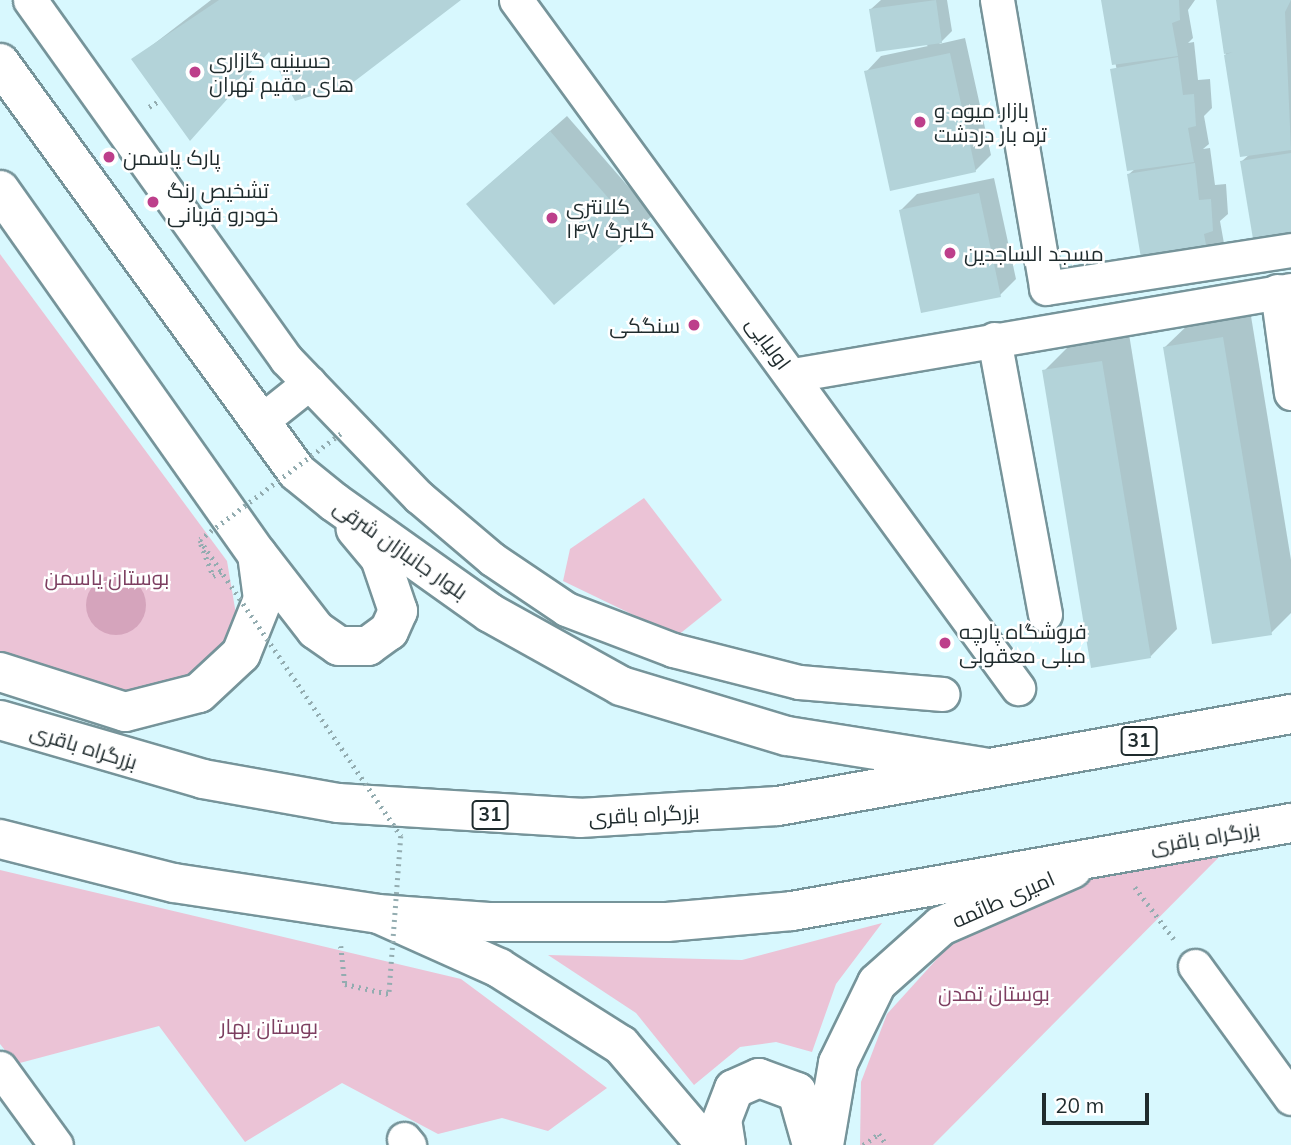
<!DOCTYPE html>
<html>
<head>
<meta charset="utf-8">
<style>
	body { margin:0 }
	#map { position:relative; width:1291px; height:1145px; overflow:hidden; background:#d8f8fe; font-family:Mulish,Cairo,sans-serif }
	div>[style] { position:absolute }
	.green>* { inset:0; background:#ebc3d6 }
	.water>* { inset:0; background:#d5a4bc }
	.round { border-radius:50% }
	.shadow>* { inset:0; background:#0003 }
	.building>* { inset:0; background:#b3d3d9 }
	.path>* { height:4.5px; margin-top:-2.25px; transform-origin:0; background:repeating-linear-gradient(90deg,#93acb0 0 2px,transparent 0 7px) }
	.roads { filter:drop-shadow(2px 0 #76949a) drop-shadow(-2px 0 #76949a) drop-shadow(0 2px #76949a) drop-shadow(0 -2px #76949a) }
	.minor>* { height:33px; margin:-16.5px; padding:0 16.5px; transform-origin:16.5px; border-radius:16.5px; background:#fff }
	.secondary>* { height:38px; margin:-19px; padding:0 19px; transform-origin:19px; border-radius:19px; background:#fff }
	.trunk>* { height:38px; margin:-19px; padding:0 19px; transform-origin:19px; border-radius:19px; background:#fff }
	.path-bridge>* { height:4.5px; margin-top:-2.25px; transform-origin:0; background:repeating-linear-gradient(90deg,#93acb0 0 2px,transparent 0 7px) }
	.dots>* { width:19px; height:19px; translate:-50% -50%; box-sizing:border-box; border:4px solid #fff; border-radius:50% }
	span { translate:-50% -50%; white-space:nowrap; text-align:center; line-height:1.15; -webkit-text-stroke:5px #fff; paint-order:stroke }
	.shield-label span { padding:2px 5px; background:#fff; border:2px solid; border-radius:5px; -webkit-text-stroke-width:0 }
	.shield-label { font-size:19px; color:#1f2b2d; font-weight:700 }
	.poi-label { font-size:21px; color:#1f2b2d }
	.left { translate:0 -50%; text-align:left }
	.right { translate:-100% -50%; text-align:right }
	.street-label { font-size:21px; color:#1f2b2d }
	.park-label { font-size:21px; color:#7d3f61 }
	.scale { position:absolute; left:1042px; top:1093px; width:107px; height:32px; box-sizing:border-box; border:4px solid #1f2b2d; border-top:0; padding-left:9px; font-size:21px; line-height:24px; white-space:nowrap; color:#1f2b2d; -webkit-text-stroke:5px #fff; paint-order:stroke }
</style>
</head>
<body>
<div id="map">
	<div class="green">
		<div style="clip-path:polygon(0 254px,227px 561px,240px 638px,218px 685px,113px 695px,0 651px)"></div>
		<div style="clip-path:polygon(644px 498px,722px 600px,677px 636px,563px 581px,570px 549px)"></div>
		<div style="clip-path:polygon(1231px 845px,933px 1145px,860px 1145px,861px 1082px,887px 1014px,955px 939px,1102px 869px)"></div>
		<div style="clip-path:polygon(0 870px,461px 979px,607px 1088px,548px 1131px,502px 1118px,438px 1134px,342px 1083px,245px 1142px,159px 1026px,16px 1064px,0 1044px)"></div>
		<div style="clip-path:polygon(882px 923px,836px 984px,812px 1052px,776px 1042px,740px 1047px,694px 1085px,636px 1013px,548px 955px,742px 960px)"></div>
	</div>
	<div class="water">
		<div class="round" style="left:86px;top:575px;width:60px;height:60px"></div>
	</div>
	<div class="shadow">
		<div style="clip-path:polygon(211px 0,458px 0,270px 51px,133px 60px)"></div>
		<div style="clip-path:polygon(881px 0,947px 0,952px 31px,939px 44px,965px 38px,991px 155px,975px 171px,866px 72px,881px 56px,928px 46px,871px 9px)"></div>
		<div style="clip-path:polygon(1103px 0,1195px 0,1188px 10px,1193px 38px,1188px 43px,1194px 42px,1198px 80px,1210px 79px,1212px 108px,1204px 116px,1209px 144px,1203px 149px,1210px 148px,1215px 185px,1226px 184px,1228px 214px,1220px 221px,1225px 249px,1210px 265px,1129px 174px,1136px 168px)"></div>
		<div style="clip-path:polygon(1217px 0,1291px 0,1291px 256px,1242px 161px,1250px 154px,1242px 155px)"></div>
		<div style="clip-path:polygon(567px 116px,653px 215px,554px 302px,484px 189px)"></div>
		<div style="clip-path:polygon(994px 178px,1016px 279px,1000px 295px,901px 210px,917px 194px)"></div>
		<div style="clip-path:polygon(1250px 310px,1291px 560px,1291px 613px,1271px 633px,1165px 347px,1193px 320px)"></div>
		<div style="clip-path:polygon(1129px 334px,1177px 629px,1150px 657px,1044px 371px,1072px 343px)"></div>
	</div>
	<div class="building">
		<div style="clip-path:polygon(219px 0,461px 0,351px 84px,295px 101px,269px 52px,190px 141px,131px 59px)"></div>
		<div style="clip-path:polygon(936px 0,942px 43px,876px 52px,869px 9px)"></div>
		<div style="clip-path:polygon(1101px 0,1179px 0,1180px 20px,1172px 23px,1178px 56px,1112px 65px)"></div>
		<div style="clip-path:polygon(1216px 0,1291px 0,1285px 12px,1291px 150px,1240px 157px,1224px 55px,1233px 52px,1224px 54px)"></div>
		<div style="clip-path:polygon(950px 53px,976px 172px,890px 191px,864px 71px)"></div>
		<div style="clip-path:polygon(1178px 57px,1183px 95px,1194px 94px,1196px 126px,1188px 128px,1194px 162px,1127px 171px,1110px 69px)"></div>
		<div style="clip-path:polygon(550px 131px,638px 232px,554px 305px,466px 204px)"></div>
		<div style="clip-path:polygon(1291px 153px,1291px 258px,1257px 263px,1240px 161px)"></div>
		<div style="clip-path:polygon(1195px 163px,1199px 200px,1211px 199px,1213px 231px,1204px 234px,1210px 267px,1144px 276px,1127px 174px)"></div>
		<div style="clip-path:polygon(979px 193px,1001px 297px,921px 313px,899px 210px)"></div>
		<div style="clip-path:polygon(1223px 337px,1272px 635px,1212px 644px,1163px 347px)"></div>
		<div style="clip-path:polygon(1102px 361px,1151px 658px,1091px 668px,1042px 370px)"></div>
	</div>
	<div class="path">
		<div style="left:149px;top:107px;width:13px;rotate:-32deg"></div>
		<div style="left:201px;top:544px;width:34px;rotate:69deg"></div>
		<div style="left:213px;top:576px;width:10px;rotate:-29deg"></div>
		<div style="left:1135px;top:887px;width:65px;rotate:53.1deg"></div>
		<div style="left:341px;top:946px;width:38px;rotate:84deg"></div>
		<div style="left:345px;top:984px;width:45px;rotate:12.8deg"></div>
		<div style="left:863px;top:1145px;width:19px;rotate:-35deg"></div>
		<div style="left:879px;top:1134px;width:14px;rotate:54deg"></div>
	</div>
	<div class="roads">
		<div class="minor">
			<div style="left:30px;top:0;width:441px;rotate:54.5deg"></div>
			<div style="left:286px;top:359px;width:192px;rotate:46.1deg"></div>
			<div style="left:419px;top:497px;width:96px;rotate:40.3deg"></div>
			<div style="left:492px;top:559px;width:89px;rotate:34deg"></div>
			<div style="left:566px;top:609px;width:115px;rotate:21deg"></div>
			<div style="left:673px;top:650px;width:130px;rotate:14.3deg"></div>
			<div style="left:799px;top:682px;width:144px;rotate:4.8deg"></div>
			<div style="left:516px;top:0;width:852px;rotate:53.88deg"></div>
			<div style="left:997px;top:0;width:292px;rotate:80.3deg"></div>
			<div style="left:1046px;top:288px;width:248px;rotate:-8.8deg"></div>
			<div style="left:1277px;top:291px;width:103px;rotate:82.2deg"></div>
			<div style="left:994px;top:339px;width:280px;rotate:79.5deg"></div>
			<div style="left:793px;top:375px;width:505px;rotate:-9.69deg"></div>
			<div style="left:260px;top:422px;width:63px;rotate:-38.5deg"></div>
			<div style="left:1195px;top:966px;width:163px;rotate:54deg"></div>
			<div style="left:0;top:1068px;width:95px;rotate:54deg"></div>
			<div style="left:404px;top:1139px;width:8px;rotate:50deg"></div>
		</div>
		<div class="secondary">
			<div style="left:0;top:63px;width:505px;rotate:54.01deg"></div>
			<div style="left:297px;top:472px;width:48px;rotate:39deg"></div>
			<div style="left:334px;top:502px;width:191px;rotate:35.4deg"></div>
			<div style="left:490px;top:613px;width:150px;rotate:29.1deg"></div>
			<div style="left:621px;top:686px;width:173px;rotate:16.8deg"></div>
			<div style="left:787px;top:736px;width:197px;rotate:9deg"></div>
			<div style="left:0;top:190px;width:446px;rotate:54.8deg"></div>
			<div style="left:257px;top:554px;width:96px;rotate:52.2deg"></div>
			<div style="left:316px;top:630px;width:28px;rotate:35deg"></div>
			<div style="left:339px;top:646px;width:29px"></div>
			<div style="left:368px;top:646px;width:26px;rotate:-36deg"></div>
			<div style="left:389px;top:631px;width:22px;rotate:-66deg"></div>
			<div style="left:398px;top:611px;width:56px;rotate:-108.8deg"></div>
			<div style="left:380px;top:558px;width:38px;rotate:-130deg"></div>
			<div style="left:0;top:672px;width:131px;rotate:17.7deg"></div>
			<div style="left:125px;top:712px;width:76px;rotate:-14.4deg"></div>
			<div style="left:199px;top:693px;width:57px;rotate:-42.9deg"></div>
			<div style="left:241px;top:654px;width:59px;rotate:-68.2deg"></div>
			<div style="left:263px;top:599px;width:45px;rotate:-97.6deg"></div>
			<div style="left:383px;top:916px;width:127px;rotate:24.1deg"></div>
			<div style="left:499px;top:968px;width:144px;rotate:32.3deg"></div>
			<div style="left:621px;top:1045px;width:131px;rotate:49.6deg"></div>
			<div style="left:726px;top:1145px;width:25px;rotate:-99deg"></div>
			<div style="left:722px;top:1120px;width:33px;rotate:-69deg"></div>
			<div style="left:734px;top:1089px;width:27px;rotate:-24deg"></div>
			<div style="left:759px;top:1078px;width:40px;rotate:20.2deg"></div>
			<div style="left:797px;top:1092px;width:55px;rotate:74.2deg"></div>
			<div style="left:824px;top:1145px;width:83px;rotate:-80.3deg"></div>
			<div style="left:838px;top:1063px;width:89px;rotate:-64deg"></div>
			<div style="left:877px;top:983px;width:86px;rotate:-41.7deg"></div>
			<div style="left:941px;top:926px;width:143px;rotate:-23.5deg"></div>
		</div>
		<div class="trunk">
			<div style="left:0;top:720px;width:211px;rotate:16.2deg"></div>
			<div style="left:203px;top:779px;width:137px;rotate:10.1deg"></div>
			<div style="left:338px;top:803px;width:242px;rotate:3.5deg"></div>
			<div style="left:580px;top:818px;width:198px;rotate:-3.5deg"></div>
			<div style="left:778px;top:806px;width:521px;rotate:-10.17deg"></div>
			<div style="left:0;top:839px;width:179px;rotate:14.2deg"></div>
			<div style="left:174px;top:883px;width:206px;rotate:8.6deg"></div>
			<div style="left:378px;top:914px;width:111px;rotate:4.1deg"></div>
			<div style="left:489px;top:922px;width:178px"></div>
			<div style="left:667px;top:922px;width:125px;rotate:-5deg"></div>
			<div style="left:792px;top:911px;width:507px;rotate:-10deg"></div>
		</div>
	</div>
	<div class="path-bridge">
		<div style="left:341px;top:434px;width:176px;rotate:143.1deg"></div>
		<div style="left:200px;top:540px;width:358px;rotate:55.8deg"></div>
		<div style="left:401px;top:836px;width:158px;rotate:94.3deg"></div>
	</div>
	<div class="dots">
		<div style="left:195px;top:72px;background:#bd3f8b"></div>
		<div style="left:920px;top:122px;background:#bd3f8b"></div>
		<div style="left:109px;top:157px;background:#bd3f8b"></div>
		<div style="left:153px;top:202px;background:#bd3f8b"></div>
		<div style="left:552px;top:218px;background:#bd3f8b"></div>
		<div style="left:950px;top:253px;background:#bd3f8b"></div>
		<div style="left:694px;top:325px;background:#bd3f8b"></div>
		<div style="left:945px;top:643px;background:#bd3f8b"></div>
	</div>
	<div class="shield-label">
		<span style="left:1139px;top:741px">31</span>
		<span style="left:490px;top:815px">31</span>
	</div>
	<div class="poi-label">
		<span class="left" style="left:209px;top:72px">حسینیه گازاری<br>های مقیم تهران</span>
		<span class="left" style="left:934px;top:122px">بازار میوه و<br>تره بار دردشت</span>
		<span class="left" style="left:123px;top:157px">پارک یاسمن</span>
		<span class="left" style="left:167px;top:202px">تشخیص رنگ<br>خودرو قربانی</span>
		<span class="left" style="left:566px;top:218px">کلانتری<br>۱۴۷ گلبرگ</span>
		<span class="left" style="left:964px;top:253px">مسجد الساجدین</span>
		<span class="right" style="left:680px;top:325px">سنگکی</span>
		<span class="left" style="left:959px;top:643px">فروشگاه پارچه<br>مبلی معقولی</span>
	</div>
	<div class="street-label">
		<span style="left:769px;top:343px;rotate:54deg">اولیایی</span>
		<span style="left:401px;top:549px;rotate:35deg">بلوار جانبازان شرقی</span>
		<span style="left:84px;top:746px;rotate:17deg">بزرگراه باقری</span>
		<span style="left:644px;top:814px;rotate:-3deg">بزرگراه باقری</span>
		<span style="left:1205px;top:837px;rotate:-9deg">بزرگراه باقری</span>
		<span style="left:1003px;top:899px;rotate:-24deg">امیری طائمه</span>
	</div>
	<div class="park-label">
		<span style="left:107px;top:577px">بوستان یاسمن</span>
		<span style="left:994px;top:993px">بوستان تمدن</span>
		<span style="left:269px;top:1026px">بوستان بهار</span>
	</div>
	<div class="scale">20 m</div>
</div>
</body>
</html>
